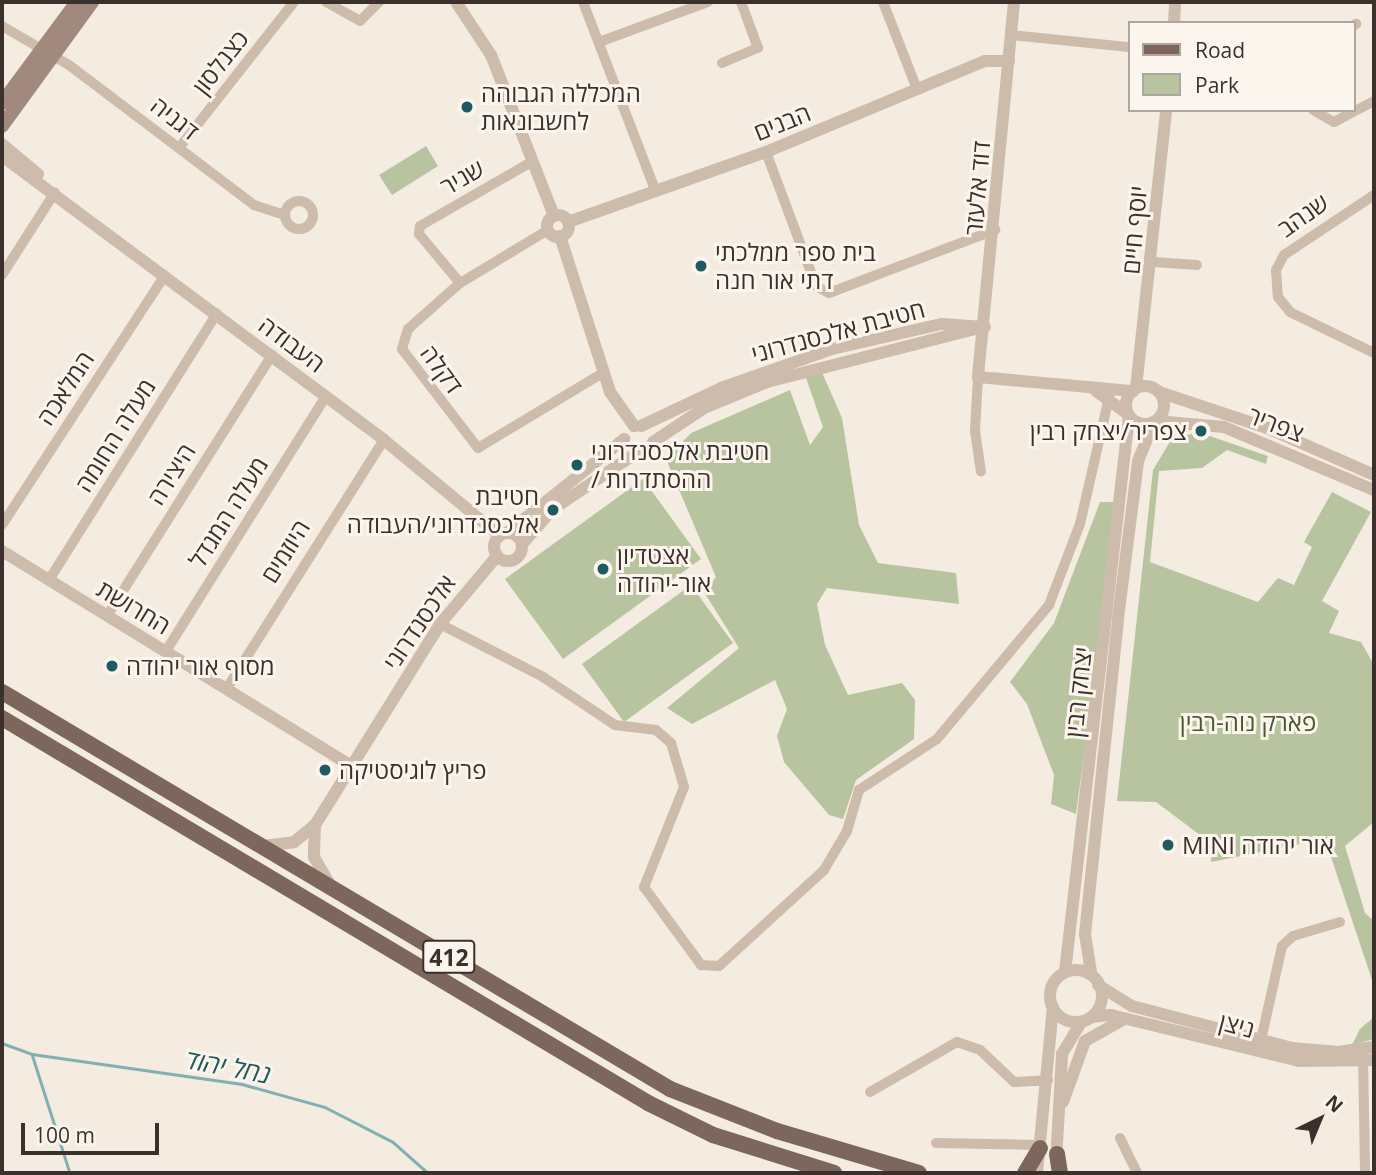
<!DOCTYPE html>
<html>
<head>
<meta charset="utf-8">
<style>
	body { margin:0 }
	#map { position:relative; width:1376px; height:1175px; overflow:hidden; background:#f4ebe1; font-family:"Open Sans","Noto Sans Hebrew",sans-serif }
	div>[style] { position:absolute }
	.green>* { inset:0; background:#b8c4a0 }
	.stream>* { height:2.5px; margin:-1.25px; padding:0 1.25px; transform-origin:1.25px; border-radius:1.25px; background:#7fb0b2 }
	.minor>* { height:10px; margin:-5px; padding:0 5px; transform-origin:5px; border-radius:5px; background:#cdbbac }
	.minor>.ring { margin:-5px; padding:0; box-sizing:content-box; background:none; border:10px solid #cdbbac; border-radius:50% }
	.tertiary>* { height:12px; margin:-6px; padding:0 6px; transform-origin:6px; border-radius:6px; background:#cdbbac }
	.tertiary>.ring { margin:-6px; padding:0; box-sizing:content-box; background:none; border:12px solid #cdbbac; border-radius:50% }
	.secondary>* { height:14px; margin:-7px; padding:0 7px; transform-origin:7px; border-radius:7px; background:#a18a7d }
	.primary>* { height:16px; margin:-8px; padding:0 8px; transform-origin:8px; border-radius:8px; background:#7d675c }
	.dots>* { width:19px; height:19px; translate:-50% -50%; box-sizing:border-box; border:4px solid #fbf5ee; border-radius:50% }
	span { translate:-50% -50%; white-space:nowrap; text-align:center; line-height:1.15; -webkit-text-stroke:6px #fbf5ee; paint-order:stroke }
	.shield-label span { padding:2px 5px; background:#fbf5ee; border:2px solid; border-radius:5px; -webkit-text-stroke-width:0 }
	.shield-label { font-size:23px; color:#3b302b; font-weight:700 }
	.street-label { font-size:24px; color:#3b302b }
	.poi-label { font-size:24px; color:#3b302b }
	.left { translate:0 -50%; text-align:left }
	.right { translate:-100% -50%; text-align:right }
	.park-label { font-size:24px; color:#4a5a2e }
	.water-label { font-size:26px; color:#1f5a5e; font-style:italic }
	.frame { position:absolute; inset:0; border:4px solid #3b302b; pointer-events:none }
	.legend { position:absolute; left:1128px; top:21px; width:228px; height:91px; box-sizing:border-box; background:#fbf5ee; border:2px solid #aea6a0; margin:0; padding:9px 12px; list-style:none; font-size:21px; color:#3b302b }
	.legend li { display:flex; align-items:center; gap:14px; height:35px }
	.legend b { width:35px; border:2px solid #aea6a0 }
	.north { position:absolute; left:1285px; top:1084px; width:70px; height:70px; -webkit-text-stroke:5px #fbf5ee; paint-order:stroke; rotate:43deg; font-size:19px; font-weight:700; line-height:28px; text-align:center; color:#3b302b }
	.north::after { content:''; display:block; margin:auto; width:24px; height:32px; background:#3b302b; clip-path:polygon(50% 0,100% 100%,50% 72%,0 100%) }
	.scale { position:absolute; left:21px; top:1123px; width:138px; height:32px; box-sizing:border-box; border:4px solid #3b302b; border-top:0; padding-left:9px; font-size:21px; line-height:24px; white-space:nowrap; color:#3b302b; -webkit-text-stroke:5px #fbf5ee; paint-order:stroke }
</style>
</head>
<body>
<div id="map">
	<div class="green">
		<div style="clip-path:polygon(426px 146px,438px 166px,392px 195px,379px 175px)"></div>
		<div style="clip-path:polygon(821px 370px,842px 418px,859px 525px,878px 563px,956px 573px,959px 604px,827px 588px,817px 604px,825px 645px,848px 695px,902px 683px,915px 700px,914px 739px,856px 780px,843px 819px,829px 815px,784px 762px,777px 736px,787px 709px,775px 680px,692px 724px,667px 708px,739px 648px,704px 592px,716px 577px,666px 459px,691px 433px,790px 390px,810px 445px,823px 427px,805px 375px)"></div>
		<div style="clip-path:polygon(1198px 432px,1268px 456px,1266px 464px,1227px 450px,1202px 468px,1159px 471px,1150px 562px,1258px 602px,1278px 578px,1294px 585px,1312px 547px,1304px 542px,1332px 492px,1371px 512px,1322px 601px,1339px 611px,1329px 633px,1361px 642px,1374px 665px,1374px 822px,1345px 846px,1365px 913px,1374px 921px,1374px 986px,1325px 839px,1211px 862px,1212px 844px,1156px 802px,1117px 801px,1153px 470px,1171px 440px)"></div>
		<div style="clip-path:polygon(643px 479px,701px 559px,563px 659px,505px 579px)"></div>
		<div style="clip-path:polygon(1100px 502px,1118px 502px,1076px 814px,1051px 804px,1054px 775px,1027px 704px,1010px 682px,1054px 623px)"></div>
		<div style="clip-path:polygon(691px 585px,733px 643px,624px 722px,582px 664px)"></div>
		<div style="clip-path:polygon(1374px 1017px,1374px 1039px,1352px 1045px,1360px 1029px)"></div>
	</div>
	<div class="stream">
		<div style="left:2px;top:1043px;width:32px;rotate:20deg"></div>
		<div style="left:32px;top:1054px;width:212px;rotate:8.1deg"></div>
		<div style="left:242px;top:1084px;width:86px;rotate:15.5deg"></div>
		<div style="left:325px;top:1107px;width:76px;rotate:27.2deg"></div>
		<div style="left:393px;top:1142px;width:47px;rotate:41.5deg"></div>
		<div style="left:32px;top:1054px;width:125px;rotate:72.3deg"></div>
	</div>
	<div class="minor">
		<div style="left:326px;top:2px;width:39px;rotate:29deg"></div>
		<div style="left:360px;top:21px;width:27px;rotate:-45deg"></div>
		<div style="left:583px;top:2px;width:201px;rotate:69deg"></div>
		<div style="left:883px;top:2px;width:93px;rotate:68.7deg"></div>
		<div style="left:2px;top:26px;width:78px;rotate:30.2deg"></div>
		<div style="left:69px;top:65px;width:232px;rotate:37.1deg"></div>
		<div style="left:254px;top:205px;width:33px;rotate:18deg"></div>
		<div style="left:1353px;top:26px;width:4px;rotate:-34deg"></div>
		<div style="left:1012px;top:35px;width:118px;rotate:5.9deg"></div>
		<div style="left:599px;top:42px;width:116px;rotate:-20.2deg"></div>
		<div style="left:722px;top:63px;width:39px;rotate:-23deg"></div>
		<div style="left:758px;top:48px;width:49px;rotate:-110.3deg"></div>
		<div style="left:1313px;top:110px;width:24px;rotate:30deg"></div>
		<div style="left:1334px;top:122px;width:45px;rotate:-27.7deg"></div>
		<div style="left:179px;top:148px;width:186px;rotate:-51.8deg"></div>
		<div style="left:766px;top:152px;width:143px;rotate:69.5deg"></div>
		<div style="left:816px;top:286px;width:15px;rotate:28deg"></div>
		<div style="left:829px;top:293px;width:178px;rotate:-20.8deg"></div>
		<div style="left:1374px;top:195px;width:108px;rotate:146.3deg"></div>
		<div style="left:1284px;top:255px;width:17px;rotate:118deg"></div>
		<div style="left:1276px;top:270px;width:27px;rotate:86deg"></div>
		<div style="left:1278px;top:297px;width:19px;rotate:51deg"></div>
		<div style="left:1290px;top:312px;width:93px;rotate:26deg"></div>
		<div class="ring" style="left:285px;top:201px;width:18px;height:18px"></div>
		<div style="left:548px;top:230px;width:103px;rotate:148.9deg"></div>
		<div style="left:460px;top:283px;width:69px;rotate:138.5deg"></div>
		<div style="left:408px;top:329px;width:21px;rotate:107deg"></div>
		<div style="left:402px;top:349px;width:125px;rotate:52.5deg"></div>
		<div style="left:478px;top:448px;width:146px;rotate:-31deg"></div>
		<div style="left:1153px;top:262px;width:44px;rotate:3.9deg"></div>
		<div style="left:2px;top:275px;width:98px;rotate:-57.4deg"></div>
		<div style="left:460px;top:283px;width:64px;rotate:-129.9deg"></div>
		<div style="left:419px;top:234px;width:8px;rotate:-83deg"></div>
		<div style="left:420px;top:226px;width:130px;rotate:-29.9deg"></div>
		<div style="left:978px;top:377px;width:54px;rotate:93.2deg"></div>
		<div style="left:975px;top:431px;width:41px;rotate:81.7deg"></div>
		<div style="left:2px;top:525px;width:298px;rotate:-56.9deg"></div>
		<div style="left:49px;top:580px;width:315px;rotate:-57.8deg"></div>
		<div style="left:107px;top:616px;width:309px;rotate:-57.7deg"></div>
		<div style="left:440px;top:624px;width:116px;rotate:27.2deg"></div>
		<div style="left:543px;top:677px;width:87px;rotate:33.7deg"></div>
		<div style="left:615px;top:725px;width:41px;rotate:7deg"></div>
		<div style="left:656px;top:730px;width:20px;rotate:41deg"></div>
		<div style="left:671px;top:743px;width:46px;rotate:73.5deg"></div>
		<div style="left:684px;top:787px;width:108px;rotate:111.8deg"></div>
		<div style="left:644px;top:887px;width:97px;rotate:53.8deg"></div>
		<div style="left:701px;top:965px;width:18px;rotate:3deg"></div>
		<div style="left:719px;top:966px;width:142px;rotate:-42.4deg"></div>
		<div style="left:824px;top:870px;width:45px;rotate:-59.5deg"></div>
		<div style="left:847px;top:831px;width:43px;rotate:-73.7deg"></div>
		<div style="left:859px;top:790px;width:93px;rotate:-33.2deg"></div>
		<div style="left:937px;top:739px;width:175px;rotate:-50.1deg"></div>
		<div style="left:1049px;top:605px;width:87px;rotate:-69.1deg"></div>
		<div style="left:1080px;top:524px;width:134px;rotate:-77.1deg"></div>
		<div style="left:166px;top:651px;width:301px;rotate:-57.9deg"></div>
		<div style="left:227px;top:688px;width:294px;rotate:-57.7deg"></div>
		<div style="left:1261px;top:1040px;width:96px;rotate:-77.4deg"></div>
		<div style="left:1282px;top:946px;width:15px;rotate:-42deg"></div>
		<div style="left:1293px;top:936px;width:49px;rotate:-16.6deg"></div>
		<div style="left:1363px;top:1055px;width:118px;rotate:89deg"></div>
		<div style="left:870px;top:1092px;width:100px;rotate:-29.9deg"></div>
		<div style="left:957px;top:1042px;width:24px;rotate:19deg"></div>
		<div style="left:980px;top:1050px;width:47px;rotate:43.3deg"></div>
		<div style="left:1014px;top:1082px;width:34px;rotate:-3deg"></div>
		<div style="left:1120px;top:1138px;width:39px;rotate:64deg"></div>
		<div style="left:936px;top:1143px;width:104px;rotate:1.1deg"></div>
	</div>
	<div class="tertiary">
		<div style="left:456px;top:2px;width:64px;rotate:56.6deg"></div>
		<div style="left:491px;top:55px;width:173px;rotate:68.6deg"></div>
		<div style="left:1014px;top:2px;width:377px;rotate:95.5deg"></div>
		<div style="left:978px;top:377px;width:156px;rotate:5.2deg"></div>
		<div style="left:1174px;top:23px;width:21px;rotate:-87deg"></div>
		<div style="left:2px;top:144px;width:47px;rotate:39.8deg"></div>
		<div style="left:2px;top:156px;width:476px;rotate:36.6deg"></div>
		<div style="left:384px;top:440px;width:149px;rotate:39.6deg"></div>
		<div class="ring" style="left:547px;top:215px;width:10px;height:10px"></div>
		<div style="left:568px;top:222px;width:210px;rotate:-19.5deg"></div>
		<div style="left:766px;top:152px;width:237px;rotate:-22.6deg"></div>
		<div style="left:985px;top:61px;width:24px"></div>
		<div style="left:560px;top:236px;width:164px;rotate:72.2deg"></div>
		<div style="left:610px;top:392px;width:42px;rotate:54.8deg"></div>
		<div class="ring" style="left:1126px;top:386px;width:26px;height:26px"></div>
		<div style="left:1136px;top:388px;width:280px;rotate:-83.8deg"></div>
		<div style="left:1096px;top:391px;width:39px;rotate:36deg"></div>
		<div style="left:1159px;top:392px;width:114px;rotate:18.4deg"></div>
		<div style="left:1267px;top:428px;width:117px;rotate:23.7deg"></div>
		<div style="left:1156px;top:421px;width:68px;rotate:5deg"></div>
		<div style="left:1224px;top:427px;width:163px;rotate:22.8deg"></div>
		<div style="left:641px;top:426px;width:89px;rotate:-25.4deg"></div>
		<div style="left:721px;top:388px;width:118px;rotate:-19.4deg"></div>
		<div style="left:832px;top:349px;width:112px;rotate:-12.9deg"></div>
		<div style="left:941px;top:324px;width:44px;rotate:3.9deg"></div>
		<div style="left:653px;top:442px;width:61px;rotate:-33.7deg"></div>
		<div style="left:704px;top:408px;width:68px;rotate:-22.4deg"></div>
		<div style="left:767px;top:382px;width:219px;rotate:-14.3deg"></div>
		<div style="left:508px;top:532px;width:149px;rotate:-38.7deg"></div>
		<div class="ring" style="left:494px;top:533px;width:16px;height:16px"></div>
		<div style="left:522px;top:544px;width:47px;rotate:-48.5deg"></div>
		<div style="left:553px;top:509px;width:99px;rotate:-33.9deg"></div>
		<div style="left:2px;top:551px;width:410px;rotate:31.6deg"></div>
		<div style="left:315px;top:825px;width:32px;rotate:92deg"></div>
		<div style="left:314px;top:857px;width:32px;rotate:60deg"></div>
		<div style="left:263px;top:846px;width:31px;rotate:-7deg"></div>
		<div style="left:294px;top:842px;width:27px;rotate:-39deg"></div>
		<div style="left:315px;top:825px;width:237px;rotate:-58.1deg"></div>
		<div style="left:440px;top:624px;width:89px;rotate:-50deg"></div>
		<div class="ring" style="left:1050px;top:970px;width:40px;height:40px"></div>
		<div style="left:1065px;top:972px;width:560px;rotate:-83.43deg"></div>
		<div style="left:1091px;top:972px;width:38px;rotate:-99deg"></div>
		<div style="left:1085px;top:934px;width:318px;rotate:-84deg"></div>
		<div style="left:1118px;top:618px;width:158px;rotate:-82.7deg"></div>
		<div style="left:1138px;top:461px;width:42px;rotate:-67.7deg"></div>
		<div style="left:1098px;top:985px;width:40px;rotate:32deg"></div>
		<div style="left:1132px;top:1006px;width:165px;rotate:14.7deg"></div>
		<div style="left:1292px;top:1048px;width:46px;rotate:5deg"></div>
		<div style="left:1338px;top:1052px;width:36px;rotate:-8deg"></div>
		<div style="left:1091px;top:1017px;width:20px;rotate:-6deg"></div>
		<div style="left:1111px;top:1015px;width:194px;rotate:13.7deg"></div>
		<div style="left:1299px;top:1061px;width:75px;rotate:-0.8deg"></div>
		<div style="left:1063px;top:1102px;width:65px;rotate:-70.2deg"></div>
		<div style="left:1085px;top:1041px;width:45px;rotate:-29.4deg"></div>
		<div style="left:1056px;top:1162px;width:108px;rotate:-86.8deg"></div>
		<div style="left:1062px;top:1054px;width:35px;rotate:-59deg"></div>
		<div style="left:1037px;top:1173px;width:167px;rotate:-84.5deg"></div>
	</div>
	<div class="secondary">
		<div style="left:2px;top:103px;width:126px;rotate:-53.4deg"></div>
		<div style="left:2px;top:126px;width:153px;rotate:-54deg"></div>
	</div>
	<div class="primary">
		<div style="left:2px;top:692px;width:777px;rotate:30.72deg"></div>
		<div style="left:670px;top:1089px;width:115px;rotate:21.4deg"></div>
		<div style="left:777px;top:1131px;width:148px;rotate:16.5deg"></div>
		<div style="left:2px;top:718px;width:752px;rotate:30.79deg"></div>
		<div style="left:648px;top:1103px;width:72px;rotate:26.2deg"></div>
		<div style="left:713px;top:1135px;width:127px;rotate:17.4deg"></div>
		<div style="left:1057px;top:1154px;width:19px;rotate:81deg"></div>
		<div style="left:1025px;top:1173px;width:29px;rotate:-59deg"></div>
	</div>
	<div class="dots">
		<div style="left:467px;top:107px;background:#1f5a5e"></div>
		<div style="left:701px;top:266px;background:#1f5a5e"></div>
		<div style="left:1201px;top:431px;background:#1f5a5e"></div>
		<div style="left:577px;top:465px;background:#1f5a5e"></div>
		<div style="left:553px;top:510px;background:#1f5a5e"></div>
		<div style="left:603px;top:569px;background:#1f5a5e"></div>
		<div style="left:112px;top:666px;background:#1f5a5e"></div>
		<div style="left:325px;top:770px;background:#1f5a5e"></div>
		<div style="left:1168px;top:845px;background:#1f5a5e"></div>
	</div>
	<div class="shield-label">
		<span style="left:449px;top:957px">412</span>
	</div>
	<div class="street-label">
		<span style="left:220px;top:62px;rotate:-52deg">כצנלסון</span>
		<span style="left:175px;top:118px;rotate:38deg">דגניה</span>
		<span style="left:782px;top:122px;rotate:-22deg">הבנים</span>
		<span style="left:462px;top:177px;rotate:-30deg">שניר</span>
		<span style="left:977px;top:188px;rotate:-85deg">דוד אלעזר</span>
		<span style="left:1303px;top:215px;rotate:-35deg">שנהב</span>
		<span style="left:1134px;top:230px;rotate:-85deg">יוסף חיים</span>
		<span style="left:838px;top:331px;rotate:-15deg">חטיבת אלכסנדרוני</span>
		<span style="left:292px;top:344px;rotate:37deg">העבודה</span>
		<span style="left:442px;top:369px;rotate:54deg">דקלה</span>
		<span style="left:65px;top:388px;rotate:-57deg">המלאכה</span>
		<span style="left:1276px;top:424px;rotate:21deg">צפריר</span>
		<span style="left:115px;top:435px;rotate:-58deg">מעלה החומה</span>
		<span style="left:171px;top:474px;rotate:-58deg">היצירה</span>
		<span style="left:228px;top:512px;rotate:-58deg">מעלה המגדל</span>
		<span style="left:285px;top:551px;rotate:-58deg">היוזמים</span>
		<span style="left:134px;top:607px;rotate:31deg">החרושת</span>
		<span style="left:419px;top:622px;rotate:-56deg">אלכסנדרוני</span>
		<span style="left:1078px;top:692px;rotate:-84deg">יצחק רבין</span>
		<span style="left:1237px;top:1025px;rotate:15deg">ניצן</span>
	</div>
	<div class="poi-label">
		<span class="left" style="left:481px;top:107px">המכללה הגבוהה<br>לחשבונאות</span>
		<span class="left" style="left:715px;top:266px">בית ספר ממלכתי<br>דתי אור חנה</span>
		<span class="right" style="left:1187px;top:431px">צפריר/יצחק רבין</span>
		<span class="left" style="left:591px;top:465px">חטיבת אלכסנדרוני<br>/ ההסתדרות</span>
		<span class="right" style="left:539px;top:510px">חטיבת<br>אלכסנדרוני/העבודה</span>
		<span class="left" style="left:617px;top:569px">אצטדיון<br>אור-יהודה</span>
		<span class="left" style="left:126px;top:666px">מסוף אור יהודה</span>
		<span class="left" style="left:339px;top:770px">פריץ לוגיסטיקה</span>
		<span class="left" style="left:1182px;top:845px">MINI אור יהודה</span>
	</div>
	<div class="park-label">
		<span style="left:1248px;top:722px">פארק נוה-רבין</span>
	</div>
	<div class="water-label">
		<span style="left:228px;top:1067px;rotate:11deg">נחל יהוד</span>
	</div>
	<div class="frame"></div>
	<ul class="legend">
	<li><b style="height:9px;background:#7d675c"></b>Road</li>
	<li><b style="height:19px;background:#b8c4a0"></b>Park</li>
	</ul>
	<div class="north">N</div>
	<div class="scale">100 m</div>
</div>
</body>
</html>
